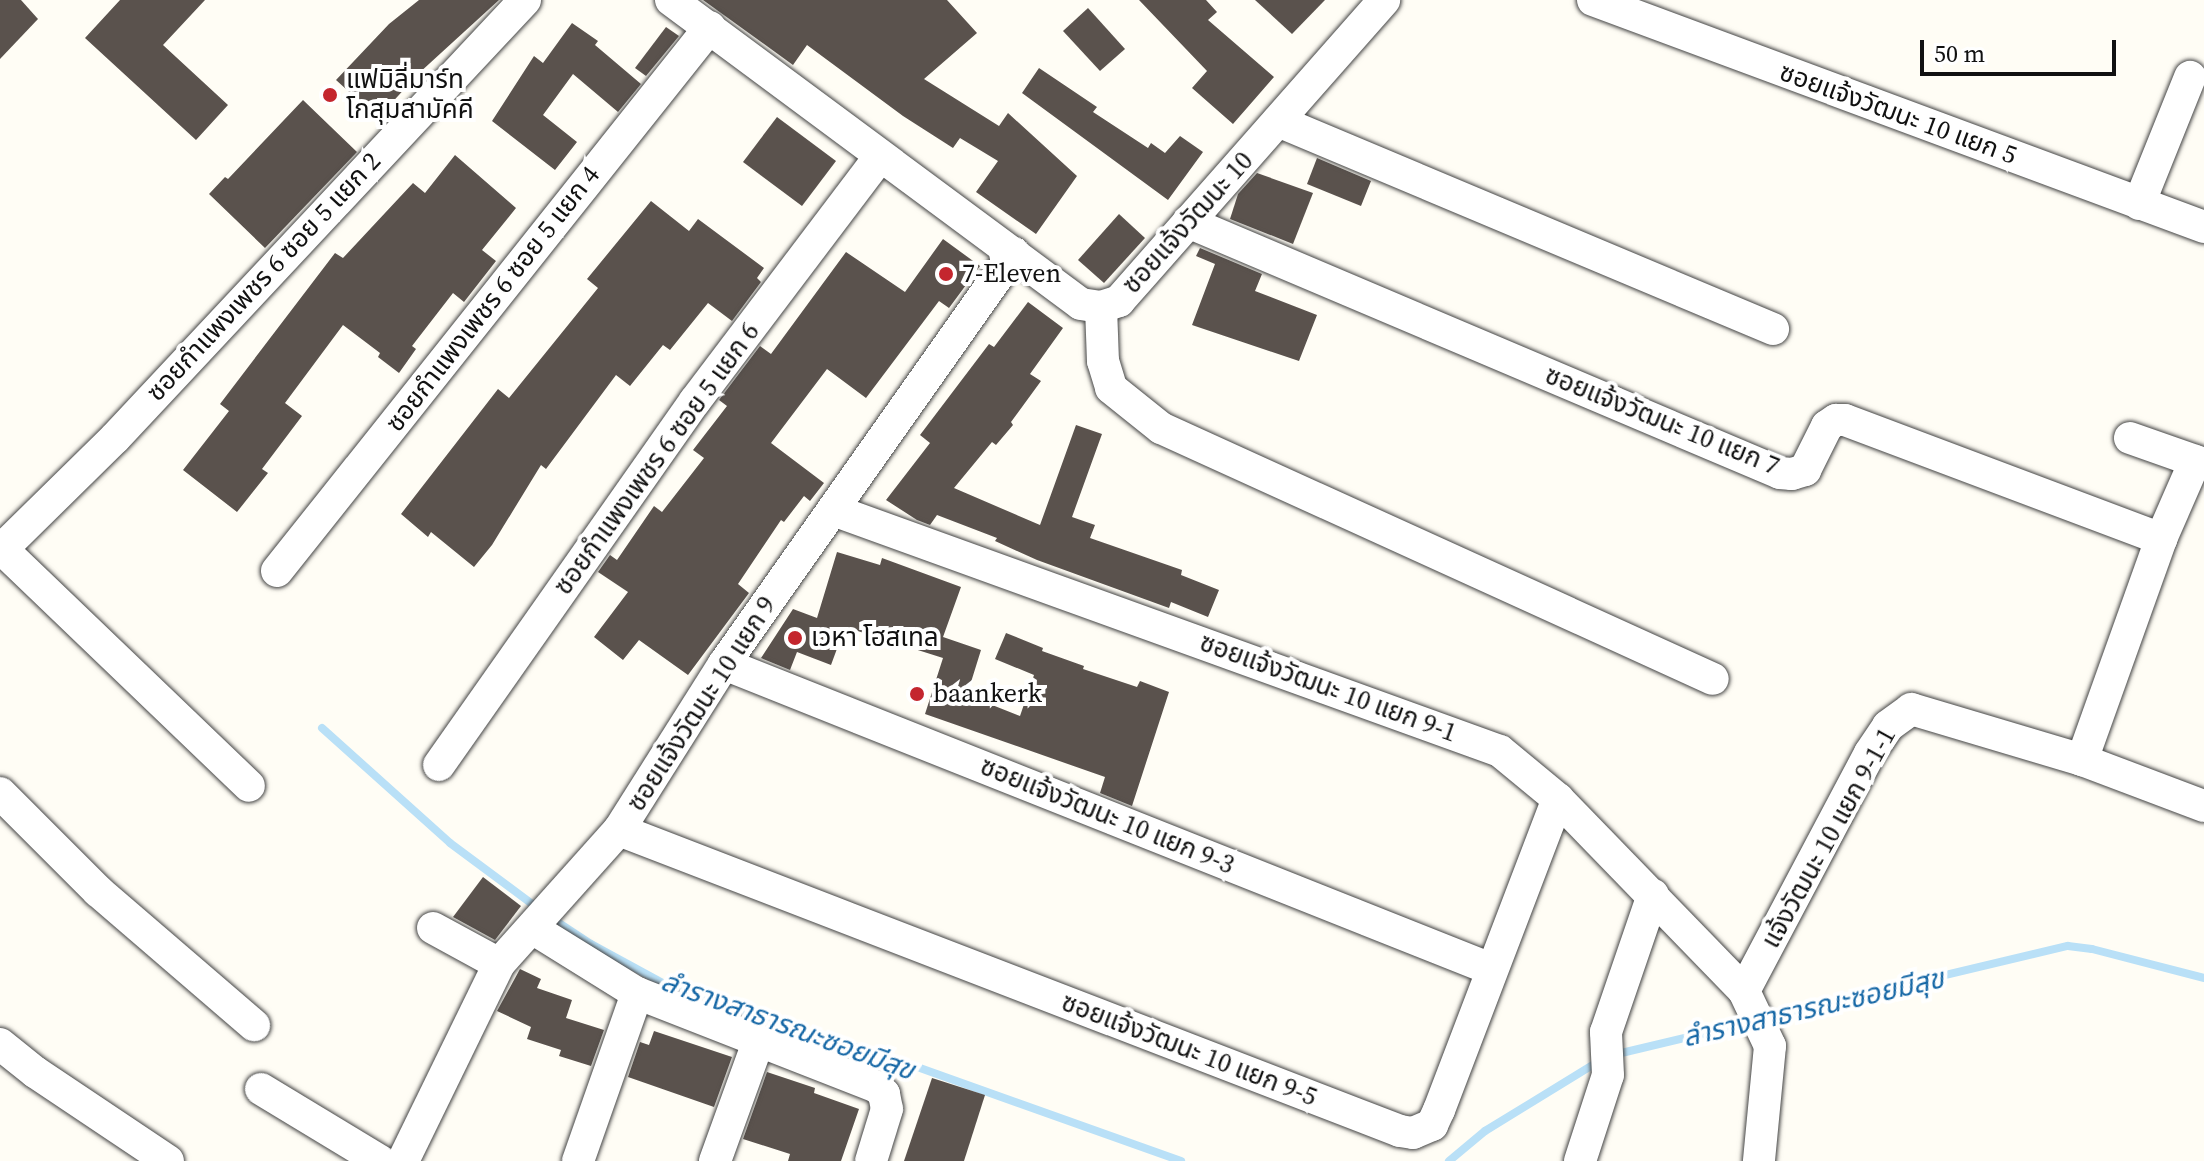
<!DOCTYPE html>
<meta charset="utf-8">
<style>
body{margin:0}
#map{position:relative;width:2204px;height:1161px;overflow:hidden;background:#fffdf5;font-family:"Source Serif 4","Noto Sans Thai",serif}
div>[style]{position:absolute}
.stream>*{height:8px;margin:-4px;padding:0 4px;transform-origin:4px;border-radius:4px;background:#b9e0f7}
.building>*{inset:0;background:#5a524d}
.roads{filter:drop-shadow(0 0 2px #444) drop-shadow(0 0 2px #444)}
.minor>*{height:32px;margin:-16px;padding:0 16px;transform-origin:16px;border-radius:16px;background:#fff}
.dots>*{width:22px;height:22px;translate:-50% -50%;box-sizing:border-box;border:4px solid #fff;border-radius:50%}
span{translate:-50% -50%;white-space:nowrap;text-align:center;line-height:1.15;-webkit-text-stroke:8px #fff;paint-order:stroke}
.poi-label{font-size:26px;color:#111}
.left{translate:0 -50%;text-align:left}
.street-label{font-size:26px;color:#111}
.water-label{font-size:28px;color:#1768a6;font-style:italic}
.scale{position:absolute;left:1920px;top:40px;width:196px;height:36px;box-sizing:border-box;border:4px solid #111;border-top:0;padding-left:10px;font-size:24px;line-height:28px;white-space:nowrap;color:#111;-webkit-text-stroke:6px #fff;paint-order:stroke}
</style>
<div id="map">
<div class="stream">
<i style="left:322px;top:728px;width:172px;rotate:41.9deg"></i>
<i style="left:450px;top:843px;width:111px;rotate:36.6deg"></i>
<i style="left:550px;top:917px;width:49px;rotate:33.4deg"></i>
<i style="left:591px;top:944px;width:92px;rotate:28.5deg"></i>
<i style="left:672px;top:988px;width:246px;rotate:17.8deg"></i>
<i style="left:906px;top:1063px;width:292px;rotate:19.6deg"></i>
<i style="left:1765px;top:1018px;width:311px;rotate:-13.4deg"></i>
<i style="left:2068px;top:946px;width:24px;rotate:7deg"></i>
<i style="left:2092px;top:949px;width:116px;rotate:14.5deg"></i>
<i style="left:1613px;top:1055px;width:143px;rotate:-13.4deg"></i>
<i style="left:1449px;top:1161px;width:47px;rotate:-39.8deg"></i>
<i style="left:1485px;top:1131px;width:136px;rotate:-31.5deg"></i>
</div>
<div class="building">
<i style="clip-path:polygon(0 0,21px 0,38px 19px,0 59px)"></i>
<i style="clip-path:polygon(120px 0,205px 0,163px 45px,228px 105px,196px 140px,85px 38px)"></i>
<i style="clip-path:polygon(419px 0,499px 0,418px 74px,378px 118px,336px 80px,389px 24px)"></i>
<i style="clip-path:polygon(703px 0,947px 0,977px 33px,924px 79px,999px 126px,1008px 113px,1077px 176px,1036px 234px,976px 192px,998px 161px,960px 138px,953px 148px,903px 116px,807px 45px,793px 65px)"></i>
<i style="clip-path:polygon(1139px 0,1206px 0,1217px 12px,1208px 20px,1274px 77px,1233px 124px,1192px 88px,1207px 71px)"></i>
<i style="clip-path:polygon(1255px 0,1325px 0,1292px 34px)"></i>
<i style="clip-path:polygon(1088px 8px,1125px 49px,1100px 71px,1063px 31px)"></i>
<i style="clip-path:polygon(572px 23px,598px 41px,595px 45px,641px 84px,618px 112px,573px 74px,543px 115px,577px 142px,555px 170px,492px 121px,534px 56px,543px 63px)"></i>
<i style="clip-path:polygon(666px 27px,679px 36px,646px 76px,635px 68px)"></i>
<i style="clip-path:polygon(1039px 68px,1097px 107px,1093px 112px,1148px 148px,1151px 143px,1165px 153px,1180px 136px,1203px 152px,1168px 200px,1022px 93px)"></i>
<i style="clip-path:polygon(303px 100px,357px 152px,265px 248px,209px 194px,225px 177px,228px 179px)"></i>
<i style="clip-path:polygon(777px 117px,836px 161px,802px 206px,743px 162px)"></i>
<i style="clip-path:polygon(455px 155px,516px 208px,482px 250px,496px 261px,464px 302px,453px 293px,412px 346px,416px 349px,399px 373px,378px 357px,380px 353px,343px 325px,285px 403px,302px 416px,262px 469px,268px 473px,237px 512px,183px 470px,229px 411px,220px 404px,335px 253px,343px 258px,413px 183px,425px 193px)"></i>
<i style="clip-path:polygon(1317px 158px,1371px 181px,1361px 206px,1307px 184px)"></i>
<i style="clip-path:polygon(1257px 173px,1313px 193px,1293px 244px,1230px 219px,1238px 194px)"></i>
<i style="clip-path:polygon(651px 201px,689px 231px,698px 219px,764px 268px,757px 278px,761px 282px,732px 321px,708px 303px,670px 350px,663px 345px,630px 386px,616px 375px,546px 469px,541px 465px,492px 545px,474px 567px,431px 532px,428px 537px,401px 514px,498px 389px,509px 398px,598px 288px,587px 279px)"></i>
<i style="clip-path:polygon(1119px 214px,1145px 238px,1104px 283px,1078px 260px)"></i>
<i style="clip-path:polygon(943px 239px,980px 266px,949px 308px,939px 301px,866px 398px,827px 369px,771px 443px,824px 483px,810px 501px,804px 496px,784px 522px,781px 520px,738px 584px,749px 593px,688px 675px,639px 640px,623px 660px,594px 637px,628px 592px,598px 572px,610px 555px,617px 560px,654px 506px,662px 512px,704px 458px,693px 450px,727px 406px,719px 400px,760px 346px,771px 354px,846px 252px,905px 292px)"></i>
<i style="clip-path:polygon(1200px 248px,1262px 274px,1255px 291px,1317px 315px,1299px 361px,1192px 325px,1215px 264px,1196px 256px)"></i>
<i style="clip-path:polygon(1028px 302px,1063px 328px,1030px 374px,1041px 381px,1011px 422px,1013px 425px,996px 445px,992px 442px,954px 488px,1040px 525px,1076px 425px,1102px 434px,1072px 517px,1095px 525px,1090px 538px,1182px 570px,1181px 575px,1219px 590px,1208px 617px,1171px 602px,1169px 608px,1037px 560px,995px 541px,997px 538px,937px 515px,930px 525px,917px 520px,886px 500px,930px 443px,920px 435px,989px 344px,994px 347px)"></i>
<i style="clip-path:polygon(837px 552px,880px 565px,882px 558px,961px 587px,943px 637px,981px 650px,967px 695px,1020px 716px,1034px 675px,995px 659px,1006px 633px,1043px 648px,1042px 651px,1084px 666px,1083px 669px,1137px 687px,1140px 681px,1169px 692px,1132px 806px,1100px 793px,1105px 777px,925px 714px,943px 658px,845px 627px,831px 665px,797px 652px,790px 670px,761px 658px,793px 609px,817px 618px)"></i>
<i style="clip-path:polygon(483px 877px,521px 906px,495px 940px,453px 917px)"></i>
<i style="clip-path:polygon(520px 969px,541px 979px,537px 988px,572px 1000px,566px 1018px,604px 1030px,591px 1066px,559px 1056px,561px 1050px,527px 1039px,531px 1027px,497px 1011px)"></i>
<i style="clip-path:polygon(654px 1031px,732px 1057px,714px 1107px,628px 1077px,640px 1042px,649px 1045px)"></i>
<i style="clip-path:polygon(767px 1072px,815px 1088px,814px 1093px,859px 1109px,841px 1161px,788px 1161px,790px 1154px,743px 1139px)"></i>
<i style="clip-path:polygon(932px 1078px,985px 1095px,964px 1161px,904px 1161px)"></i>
</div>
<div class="roads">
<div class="minor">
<i style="left:671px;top:0;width:510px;rotate:36.56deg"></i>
<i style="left:1081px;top:304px;width:20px;rotate:9deg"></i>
<i style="left:1101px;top:307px;width:19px;rotate:-18deg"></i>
<i style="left:1119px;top:301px;width:401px;rotate:-48.6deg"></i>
<i style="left:1593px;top:0;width:652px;rotate:20.38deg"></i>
<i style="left:1278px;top:121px;width:537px;rotate:22.79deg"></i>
<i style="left:2139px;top:204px;width:137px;rotate:-68.1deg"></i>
<i style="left:1188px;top:222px;width:643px;rotate:22.98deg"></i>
<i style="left:1780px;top:473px;width:12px;rotate:5deg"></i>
<i style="left:1792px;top:474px;width:14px;rotate:-17deg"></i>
<i style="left:1805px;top:470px;width:49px;rotate:-63.4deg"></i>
<i style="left:1827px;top:426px;width:11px;rotate:-34deg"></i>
<i style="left:1836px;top:420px;width:9px"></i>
<i style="left:1845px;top:420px;width:338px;rotate:20.6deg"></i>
<i style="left:1101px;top:307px;width:54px;rotate:87.9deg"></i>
<i style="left:1103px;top:361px;width:28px;rotate:73deg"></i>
<i style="left:1111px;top:388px;width:64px;rotate:38.7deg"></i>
<i style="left:1161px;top:428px;width:606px;rotate:24.45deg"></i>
<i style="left:2130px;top:438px;width:78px;rotate:19.4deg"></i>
<i style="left:833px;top:510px;width:709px;rotate:19.87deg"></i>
<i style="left:1500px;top:751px;width:75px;rotate:39.6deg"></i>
<i style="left:1558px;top:799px;width:267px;rotate:45.9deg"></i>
<i style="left:1744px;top:991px;width:61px;rotate:64.7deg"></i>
<i style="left:1770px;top:1046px;width:116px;rotate:95.5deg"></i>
<i style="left:2px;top:549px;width:342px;rotate:43.8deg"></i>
<i style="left:0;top:551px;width:161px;rotate:-44.5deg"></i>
<i style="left:115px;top:438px;width:600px;rotate:-46.89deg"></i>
<i style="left:277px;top:571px;width:695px;rotate:-51.48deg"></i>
<i style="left:724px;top:664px;width:825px;rotate:21.69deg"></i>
<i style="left:2082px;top:760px;width:235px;rotate:-70.3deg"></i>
<i style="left:2161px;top:539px;width:85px;rotate:-66.4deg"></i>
<i style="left:439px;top:765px;width:445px;rotate:-54.9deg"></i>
<i style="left:695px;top:401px;width:307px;rotate:-52.9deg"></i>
<i style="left:0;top:793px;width:139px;rotate:45deg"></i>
<i style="left:98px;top:891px;width:206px;rotate:40.7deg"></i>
<i style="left:619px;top:830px;width:837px;rotate:21.08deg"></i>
<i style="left:1400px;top:1131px;width:13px;rotate:9deg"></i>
<i style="left:1413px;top:1133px;width:21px;rotate:-23deg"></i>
<i style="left:1432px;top:1125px;width:17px;rotate:-65deg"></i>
<i style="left:1439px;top:1110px;width:333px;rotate:-69.1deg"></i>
<i style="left:433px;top:928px;width:75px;rotate:28.6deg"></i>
<i style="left:532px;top:928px;width:123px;rotate:31.8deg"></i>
<i style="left:637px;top:993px;width:258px;rotate:21.4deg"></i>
<i style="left:877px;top:1087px;width:10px;rotate:45deg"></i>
<i style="left:884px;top:1094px;width:15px;rotate:79deg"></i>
<i style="left:887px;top:1109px;width:54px;rotate:107.1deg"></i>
<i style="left:1744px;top:991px;width:269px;rotate:-62.1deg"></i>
<i style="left:1870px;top:753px;width:32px;rotate:-56deg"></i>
<i style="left:1888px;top:726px;width:29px;rotate:-36deg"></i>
<i style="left:1911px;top:709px;width:178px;rotate:16.6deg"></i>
<i style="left:2082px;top:760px;width:130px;rotate:20.7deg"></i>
<i style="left:0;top:1044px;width:45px;rotate:38.7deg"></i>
<i style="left:35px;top:1072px;width:160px;rotate:33.8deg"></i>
<i style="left:261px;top:1089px;width:139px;rotate:31.2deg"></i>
<i style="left:403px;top:1161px;width:219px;rotate:-64deg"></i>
<i style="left:499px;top:964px;width:180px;rotate:-48.2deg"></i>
<i style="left:619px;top:830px;width:196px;rotate:-57.7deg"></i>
<i style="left:724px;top:664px;width:503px;rotate:-54.79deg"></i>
<i style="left:578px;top:1161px;width:178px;rotate:-70.6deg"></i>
<i style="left:715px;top:1161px;width:127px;rotate:-70.1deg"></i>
<i style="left:1580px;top:1161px;width:90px;rotate:-72deg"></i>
<i style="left:1608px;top:1075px;width:43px;rotate:-92.7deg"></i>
<i style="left:1606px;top:1032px;width:145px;rotate:-71.1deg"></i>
</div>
</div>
<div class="dots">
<i style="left:330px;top:95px;background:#c4262e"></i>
<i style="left:946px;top:274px;background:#c4262e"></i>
<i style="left:795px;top:638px;background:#c4262e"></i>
<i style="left:917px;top:694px;background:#c4262e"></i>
</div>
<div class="poi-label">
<span class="left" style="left:346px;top:95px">แฟมิลี่มาร์ท<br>โกสุมสามัคคี</span>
<span class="left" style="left:962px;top:274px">7-Eleven</span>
<span class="left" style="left:811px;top:638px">เวหา โฮสเทล</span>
<span class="left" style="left:933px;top:694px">baankerk</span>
</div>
<div class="street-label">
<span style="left:1898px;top:114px;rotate:20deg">ซอยแจ้งวัฒนะ 10 แยก 5</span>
<span style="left:1188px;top:223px;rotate:-48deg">ซอยแจ้งวัฒนะ 10</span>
<span style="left:264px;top:277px;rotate:-47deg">ซอยกำแพงเพชร 6 ซอย 5 แยก 2</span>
<span style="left:493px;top:299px;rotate:-52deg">ซอยกำแพงเพชร 6 ซอย 5 แยก 4</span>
<span style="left:1662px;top:421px;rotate:22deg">ซอยแจ้งวัฒนะ 10 แยก 7</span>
<span style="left:657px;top:459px;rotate:-54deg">ซอยกำแพงเพชร 6 ซอย 5 แยก 6</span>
<span style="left:1328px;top:688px;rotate:20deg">ซอยแจ้งวัฒนะ 10 แยก 9-1</span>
<span style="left:702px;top:704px;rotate:-57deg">ซอยแจ้งวัฒนะ 10 แยก 9</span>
<span style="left:1107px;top:816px;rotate:22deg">ซอยแจ้งวัฒนะ 10 แยก 9-3</span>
<span style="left:1829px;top:838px;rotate:-61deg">แจ้งวัฒนะ 10 แยก 9-1-1</span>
<span style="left:1189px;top:1050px;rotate:21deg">ซอยแจ้งวัฒนะ 10 แยก 9-5</span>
</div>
<div class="water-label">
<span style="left:1813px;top:1007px;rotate:-13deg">ลำรางสาธารณะซอยมีสุข</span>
<span style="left:788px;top:1025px;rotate:20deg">ลำรางสาธารณะซอยมีสุข</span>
</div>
<div class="scale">50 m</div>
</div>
